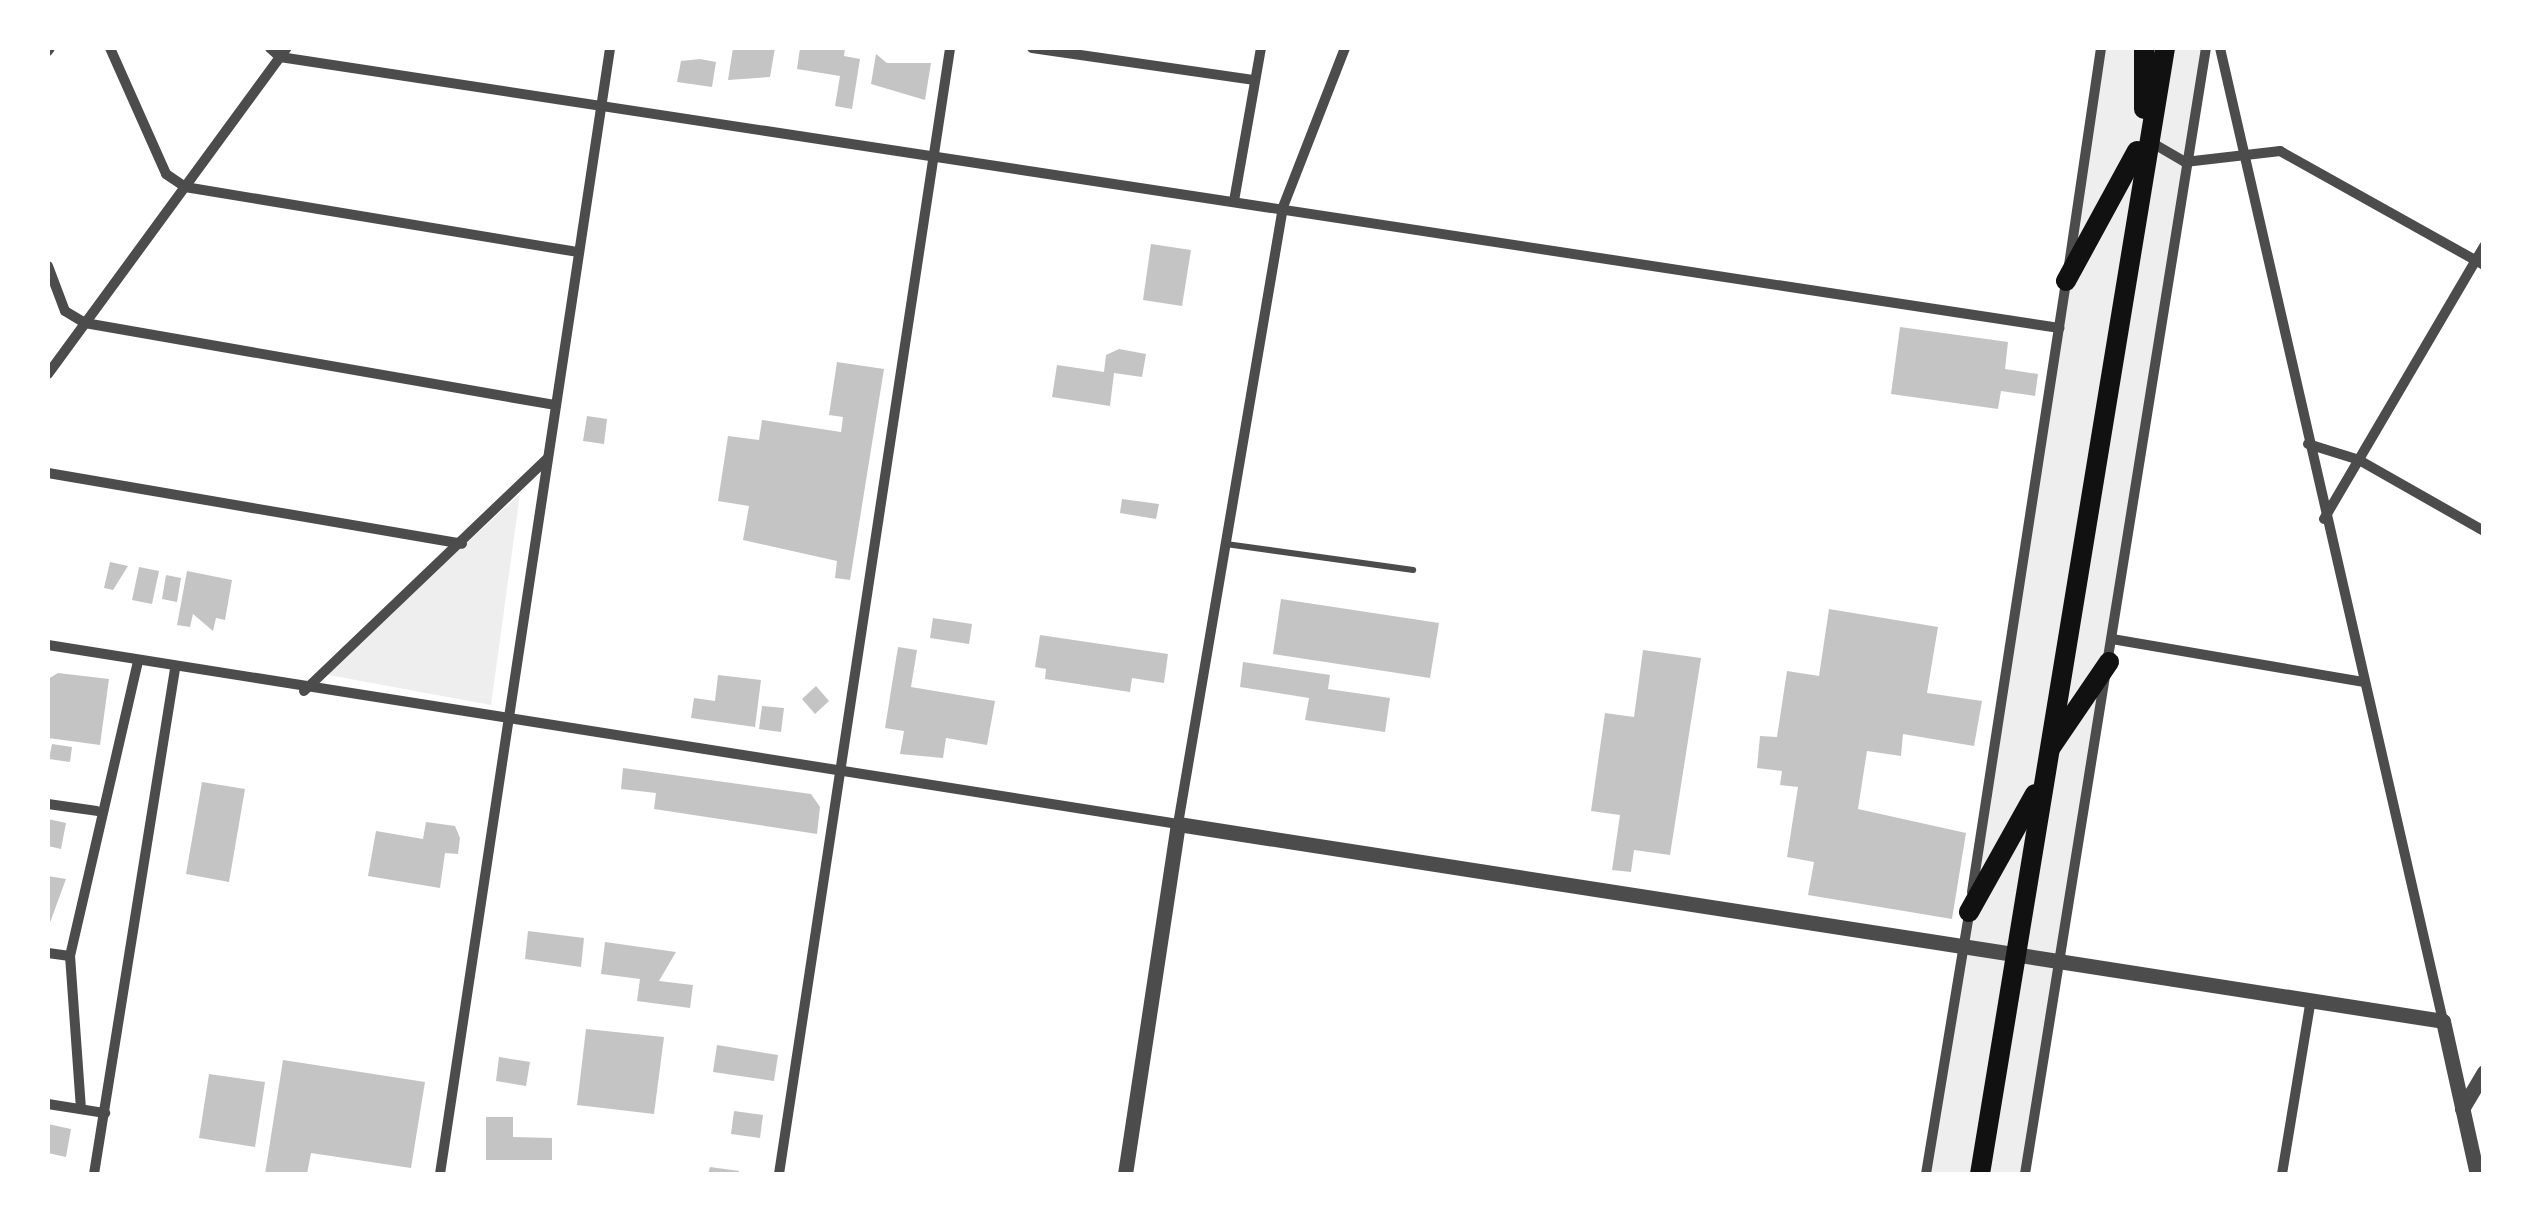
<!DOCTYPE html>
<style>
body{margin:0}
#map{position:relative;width:2531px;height:1222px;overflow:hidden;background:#fff;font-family:Quicksand,sans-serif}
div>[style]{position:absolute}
.green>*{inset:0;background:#eee}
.building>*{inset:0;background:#c4c4c4}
.service>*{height:6px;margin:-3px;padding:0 3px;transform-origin:3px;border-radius:3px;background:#4c4c4c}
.minor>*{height:10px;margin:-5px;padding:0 5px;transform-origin:5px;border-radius:5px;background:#4c4c4c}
.tertiary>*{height:15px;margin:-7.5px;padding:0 7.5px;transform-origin:7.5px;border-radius:7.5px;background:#4c4c4c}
.trunk>*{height:20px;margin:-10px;padding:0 10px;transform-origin:10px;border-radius:10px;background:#111}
span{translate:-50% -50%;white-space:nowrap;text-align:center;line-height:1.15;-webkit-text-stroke:9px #fff;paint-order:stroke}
.frame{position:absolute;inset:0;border:50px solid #fff;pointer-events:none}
</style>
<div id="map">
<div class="green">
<i style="clip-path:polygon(2101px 48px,2206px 48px,2025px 1174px,1926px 1174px)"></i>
<i style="clip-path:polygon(520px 494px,491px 705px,323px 674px)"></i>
</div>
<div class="building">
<i style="clip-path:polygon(733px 48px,775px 48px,770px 77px,728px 80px)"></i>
<i style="clip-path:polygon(800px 48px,845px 48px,844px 56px,860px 59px,852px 109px,835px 106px,840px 76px,797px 69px)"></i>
<i style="clip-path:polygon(876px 54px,887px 63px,931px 63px,925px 100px,871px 84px)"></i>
<i style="clip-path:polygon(700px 59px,716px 62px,712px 87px,677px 82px,681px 61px)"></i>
<i style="clip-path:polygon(1151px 244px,1191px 250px,1182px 306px,1143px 300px)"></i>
<i style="clip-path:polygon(1900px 327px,2008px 342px,2005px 369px,2038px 374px,2035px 396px,2001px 391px,1998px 409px,1891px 394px)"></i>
<i style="clip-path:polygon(1119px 349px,1146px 354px,1142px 377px,1114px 373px,1110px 406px,1052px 397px,1057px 365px,1104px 372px,1106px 355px)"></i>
<i style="clip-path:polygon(837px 362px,884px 369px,850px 580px,835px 578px,837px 561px,743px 540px,749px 506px,718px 501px,728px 436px,759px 440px,762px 420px,841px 432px,843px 417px,829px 415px)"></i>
<i style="clip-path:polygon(587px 416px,607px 419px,604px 444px,583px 441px)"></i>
<i style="clip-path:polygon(1122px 499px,1159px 504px,1156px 519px,1120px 513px)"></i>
<i style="clip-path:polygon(110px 562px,128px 566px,113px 590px,104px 588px)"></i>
<i style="clip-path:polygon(139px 567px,159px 571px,152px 604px,132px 600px)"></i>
<i style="clip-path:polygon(187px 571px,232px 580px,225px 620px,216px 618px,213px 631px,193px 614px,190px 627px,177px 625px)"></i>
<i style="clip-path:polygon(166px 575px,181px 578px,177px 602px,162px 599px)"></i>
<i style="clip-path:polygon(1281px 599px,1439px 623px,1430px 678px,1273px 654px)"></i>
<i style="clip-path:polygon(1829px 609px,1938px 627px,1927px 693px,1982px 701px,1974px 746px,1903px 734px,1901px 756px,1867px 751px,1858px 809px,1966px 833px,1952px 919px,1808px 895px,1814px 862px,1787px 857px,1798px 787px,1780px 785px,1782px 771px,1757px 768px,1760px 736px,1777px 737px,1787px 671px,1819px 676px)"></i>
<i style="clip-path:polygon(933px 618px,972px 624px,969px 644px,930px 638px)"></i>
<i style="clip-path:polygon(1040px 635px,1168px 654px,1164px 683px,1132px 678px,1130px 692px,1045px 679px,1046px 669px,1035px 667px)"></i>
<i style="clip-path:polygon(898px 647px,917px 650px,911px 687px,995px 701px,987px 745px,946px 738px,943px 758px,900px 754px,904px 731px,885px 728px)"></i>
<i style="clip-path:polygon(1643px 650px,1701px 658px,1670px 855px,1634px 850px,1631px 872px,1612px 870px,1620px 815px,1591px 811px,1605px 713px,1634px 717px)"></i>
<i style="clip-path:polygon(1243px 662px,1330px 675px,1328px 689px,1390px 698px,1385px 732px,1305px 720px,1309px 698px,1240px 687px)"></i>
<i style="clip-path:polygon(58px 673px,109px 679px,100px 745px,48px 738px,48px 679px)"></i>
<i style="clip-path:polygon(718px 675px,761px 680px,755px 727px,691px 718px,694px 698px,715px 701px)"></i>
<i style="clip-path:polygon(816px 686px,829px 701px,815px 714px,802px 699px)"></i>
<i style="clip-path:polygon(762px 706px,784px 708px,781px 732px,759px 729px)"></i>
<i style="clip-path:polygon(52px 744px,72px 747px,70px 762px,49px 759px)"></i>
<i style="clip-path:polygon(623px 768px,811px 794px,820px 807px,817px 834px,654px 809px,656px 793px,621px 789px)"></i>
<i style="clip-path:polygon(202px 782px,245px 789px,229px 882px,186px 874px)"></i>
<i style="clip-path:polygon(48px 819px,66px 823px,61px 849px,48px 846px)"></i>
<i style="clip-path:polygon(426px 822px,455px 826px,460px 838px,458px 854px,445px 853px,440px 888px,368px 876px,376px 831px,423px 839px)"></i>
<i style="clip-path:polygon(48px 876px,66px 879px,48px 928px)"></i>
<i style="clip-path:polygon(528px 931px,584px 938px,581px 967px,525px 959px)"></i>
<i style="clip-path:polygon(605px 942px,676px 952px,659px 981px,693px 985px,690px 1008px,637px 1001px,640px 979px,601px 974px)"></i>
<i style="clip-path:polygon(586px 1029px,664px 1037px,654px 1114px,577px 1105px)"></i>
<i style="clip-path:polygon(717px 1045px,778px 1055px,774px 1081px,713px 1072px)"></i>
<i style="clip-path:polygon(499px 1057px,530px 1062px,526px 1086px,496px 1081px)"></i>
<i style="clip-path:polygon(283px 1060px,425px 1082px,411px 1168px,311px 1153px,307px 1174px,265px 1174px)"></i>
<i style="clip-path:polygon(209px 1074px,265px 1082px,255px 1147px,199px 1138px)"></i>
<i style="clip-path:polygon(734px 1111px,763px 1115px,760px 1138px,731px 1134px)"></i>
<i style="clip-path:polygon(486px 1117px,513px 1117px,513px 1137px,552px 1138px,552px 1160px,486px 1160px)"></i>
<i style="clip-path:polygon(48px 1124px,71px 1129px,66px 1157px,48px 1153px)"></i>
<i style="clip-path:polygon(710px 1167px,739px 1171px,739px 1174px,708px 1174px)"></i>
</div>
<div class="service">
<i style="left:1226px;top:544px;width:189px;rotate:7.9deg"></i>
</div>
<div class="minor">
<i style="left:110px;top:48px;width:138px;rotate:66deg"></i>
<i style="left:166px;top:174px;width:23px;rotate:34deg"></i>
<i style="left:185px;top:187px;width:399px;rotate:9.4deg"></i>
<i style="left:270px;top:48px;width:13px;rotate:42deg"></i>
<i style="left:280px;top:57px;width:1800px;rotate:8.66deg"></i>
<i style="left:1032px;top:48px;width:225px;rotate:8.2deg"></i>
<i style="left:2220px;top:48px;width:998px;rotate:77.09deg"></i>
<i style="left:48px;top:51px;width:4px;rotate:-56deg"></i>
<i style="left:2149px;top:141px;width:42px;rotate:30.3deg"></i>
<i style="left:2185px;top:162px;width:96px;rotate:-6.6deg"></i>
<i style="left:2280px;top:151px;width:234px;rotate:29.2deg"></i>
<i style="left:1234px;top:201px;width:155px;rotate:-80deg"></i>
<i style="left:2069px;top:265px;width:219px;rotate:-81.6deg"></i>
<i style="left:48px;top:266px;width:48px;rotate:69.3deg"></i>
<i style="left:65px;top:311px;width:23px;rotate:31deg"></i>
<i style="left:85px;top:323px;width:478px;rotate:9.9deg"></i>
<i style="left:48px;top:374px;width:404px;rotate:-53.8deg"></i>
<i style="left:2308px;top:444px;width:53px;rotate:17.4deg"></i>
<i style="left:2359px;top:460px;width:144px;rotate:29.6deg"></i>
<i style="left:48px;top:473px;width:420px;rotate:9.7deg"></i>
<i style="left:2324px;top:519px;width:316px;rotate:-59.6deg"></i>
<i style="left:2112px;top:639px;width:256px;rotate:9.7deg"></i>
<i style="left:48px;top:645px;width:1144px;rotate:9deg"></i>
<i style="left:1178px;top:824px;width:626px;rotate:-80.34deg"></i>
<i style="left:1283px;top:207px;width:171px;rotate:-68.7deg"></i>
<i style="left:304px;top:691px;width:336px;rotate:-43.7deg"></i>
<i style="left:48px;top:804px;width:49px;rotate:8.1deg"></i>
<i style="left:1972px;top:892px;width:617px;rotate:-81.24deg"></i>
<i style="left:48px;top:953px;width:22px;rotate:8deg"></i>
<i style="left:48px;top:1104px;width:58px;rotate:9deg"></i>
<i style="left:81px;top:1109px;width:153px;rotate:-94.1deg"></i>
<i style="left:70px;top:956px;width:302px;rotate:-77deg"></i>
<i style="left:94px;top:1174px;width:511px;rotate:-80.89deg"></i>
<i style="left:440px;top:1174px;width:1139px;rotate:-81.41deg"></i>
<i style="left:779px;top:1174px;width:1139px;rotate:-81.36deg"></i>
<i style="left:1926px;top:1174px;width:269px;rotate:-80.6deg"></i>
<i style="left:2025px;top:1174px;width:1140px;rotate:-80.87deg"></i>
<i style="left:2282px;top:1174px;width:177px;rotate:-80.6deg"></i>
</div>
<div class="tertiary">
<i style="left:2462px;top:1109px;width:43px;rotate:-59.3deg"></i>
<i style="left:1125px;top:1174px;width:354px;rotate:-81.4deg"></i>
<i style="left:1178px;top:824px;width:1280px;rotate:8.85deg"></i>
<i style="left:2443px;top:1021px;width:157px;rotate:77.5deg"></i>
</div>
<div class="trunk">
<i style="left:2144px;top:109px;width:61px;rotate:-90deg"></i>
<i style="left:2066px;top:281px;width:148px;rotate:-61.4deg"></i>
<i style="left:2051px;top:747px;width:103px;rotate:-55.7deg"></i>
<i style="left:1969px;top:912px;width:135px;rotate:-60.8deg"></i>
<i style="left:1980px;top:1174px;width:1141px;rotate:-80.67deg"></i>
</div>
<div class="frame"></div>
</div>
